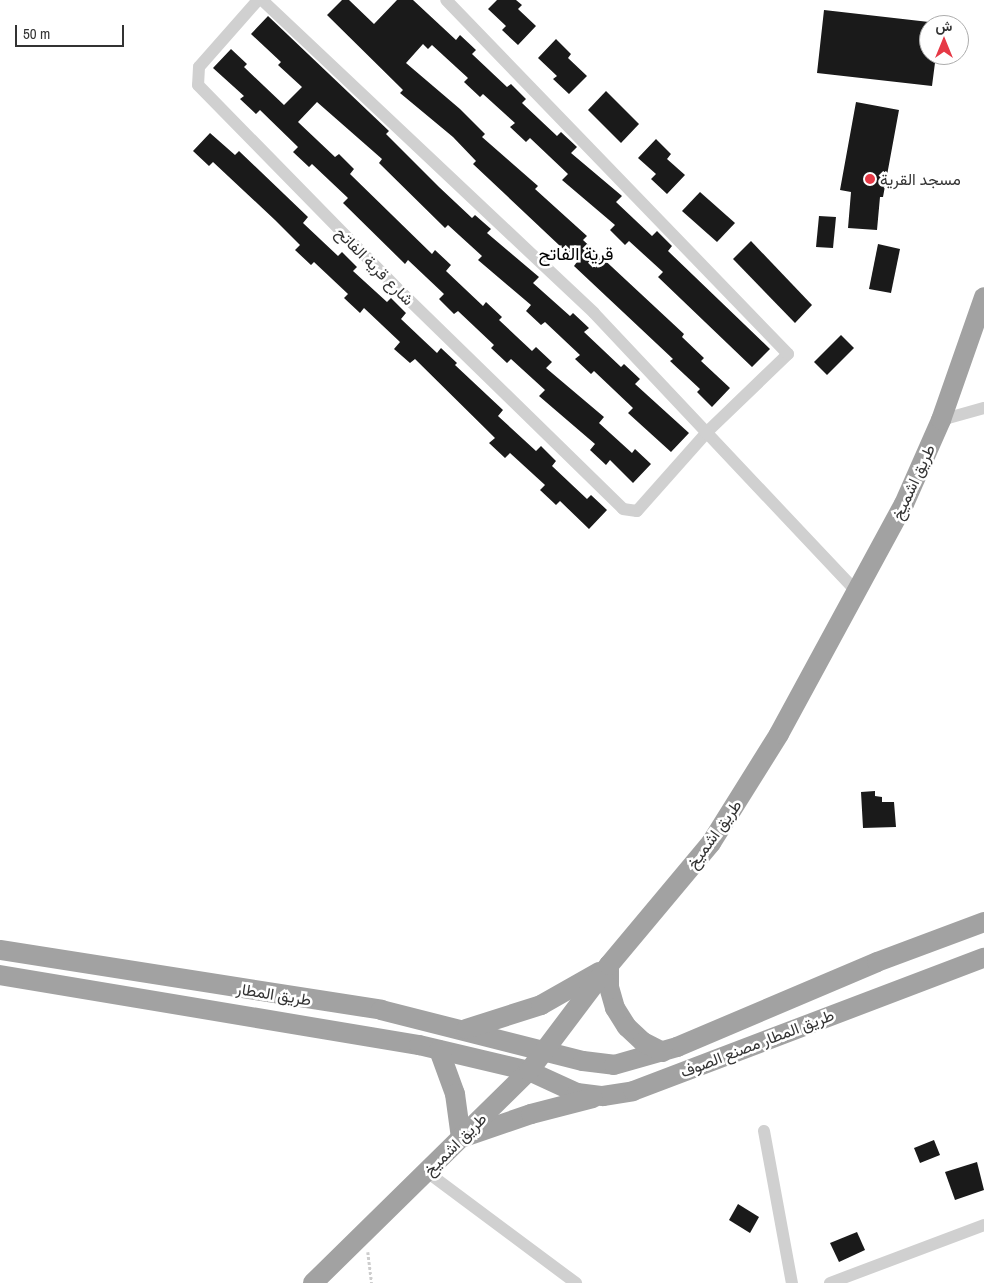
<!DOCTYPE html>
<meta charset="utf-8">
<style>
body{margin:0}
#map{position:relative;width:984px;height:1283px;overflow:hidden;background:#fff;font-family:"Archivo Narrow",Vazirmatn,sans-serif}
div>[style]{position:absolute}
.building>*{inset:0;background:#1a1a1a}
.path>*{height:2.5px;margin-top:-1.25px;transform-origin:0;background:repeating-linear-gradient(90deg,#cdcdcd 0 2.5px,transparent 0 5px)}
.minor>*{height:12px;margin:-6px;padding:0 6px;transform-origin:6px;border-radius:6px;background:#d0d0d0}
.trunk>*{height:20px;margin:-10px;padding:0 10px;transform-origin:10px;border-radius:10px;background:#a2a2a2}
.dots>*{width:14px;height:14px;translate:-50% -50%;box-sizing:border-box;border:2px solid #fff;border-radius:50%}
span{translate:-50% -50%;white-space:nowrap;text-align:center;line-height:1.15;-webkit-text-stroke:5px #fff;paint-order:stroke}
.poi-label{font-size:16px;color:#333}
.left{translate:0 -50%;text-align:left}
.street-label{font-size:16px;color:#333}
.neighbourhood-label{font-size:18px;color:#000}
.north{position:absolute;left:919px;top:15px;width:50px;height:50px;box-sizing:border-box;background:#fff;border:1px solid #adadad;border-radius:50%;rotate:0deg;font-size:14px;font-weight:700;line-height:20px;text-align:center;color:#333}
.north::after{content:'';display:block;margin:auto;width:18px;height:22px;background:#e63946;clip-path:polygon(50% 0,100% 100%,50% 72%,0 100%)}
.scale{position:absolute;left:15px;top:25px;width:109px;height:22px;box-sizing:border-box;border:2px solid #333;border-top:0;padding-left:6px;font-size:15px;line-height:18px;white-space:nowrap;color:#333;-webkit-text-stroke:4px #fff;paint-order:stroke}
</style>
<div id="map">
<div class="building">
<i style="clip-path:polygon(342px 0,349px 0,374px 24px,397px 0,413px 0,456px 40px,460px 35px,476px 50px,472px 54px,507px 87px,511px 84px,526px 99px,522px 103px,557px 136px,561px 132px,577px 147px,571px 153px,622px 196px,616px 202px,652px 236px,657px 231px,672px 246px,668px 251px,770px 349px,752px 367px,658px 277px,663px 272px,629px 241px,625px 245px,610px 230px,615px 225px,562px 180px,568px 174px,530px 138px,526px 142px,510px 127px,515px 123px,483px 94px,480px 97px,464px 82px,468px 78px,432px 45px,428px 49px,423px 44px,406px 63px,460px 109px,485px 134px,482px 137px,538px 186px,535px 189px,587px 236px,583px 240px,684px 334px,682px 337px,704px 358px,701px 361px,730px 388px,712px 407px,697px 392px,700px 389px,670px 361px,673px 359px,574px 266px,577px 262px,473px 164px,476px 161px,453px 137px,400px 93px,403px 90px,327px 15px)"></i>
<i style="clip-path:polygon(497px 0,516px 0,522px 5px,518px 9px,536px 26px,518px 45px,502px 30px,506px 26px,488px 9px)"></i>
<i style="clip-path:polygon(824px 10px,929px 22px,929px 55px,936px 55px,932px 86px,817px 73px)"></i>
<i style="clip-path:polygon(268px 16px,389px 131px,386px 134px,439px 187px,472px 218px,475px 215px,491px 229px,487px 233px,539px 277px,533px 283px,570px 316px,573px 313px,589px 328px,584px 332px,621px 367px,624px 364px,640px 379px,635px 384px,689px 433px,671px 452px,628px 413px,633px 408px,594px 371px,591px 374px,575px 359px,580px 355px,545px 322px,541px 325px,526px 311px,531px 305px,478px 260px,482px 256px,448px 225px,445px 228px,379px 163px,382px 159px,317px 102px,298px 122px,335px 157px,339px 154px,354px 169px,350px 174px,432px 254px,435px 250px,451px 265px,446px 271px,483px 306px,486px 302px,502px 317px,499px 320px,532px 351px,536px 347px,552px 362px,546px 368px,604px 417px,599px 423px,632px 453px,635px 449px,651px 464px,633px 483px,610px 460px,606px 465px,590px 450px,595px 444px,539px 396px,545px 390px,511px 359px,507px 363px,491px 348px,494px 345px,458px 311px,454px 314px,439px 299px,444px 294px,408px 260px,405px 264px,343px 203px,348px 198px,312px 164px,309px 167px,293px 152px,298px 147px,260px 110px,256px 114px,240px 99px,244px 96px,213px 68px,231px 49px,247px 64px,244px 67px,284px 105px,302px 87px,278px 65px,281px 62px,251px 34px)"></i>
<i style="clip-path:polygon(556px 39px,571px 54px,568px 58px,587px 76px,569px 94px,553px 79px,557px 76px,538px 58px)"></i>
<i style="clip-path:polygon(606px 91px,639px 124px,621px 143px,588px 110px)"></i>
<i style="clip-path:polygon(856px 102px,899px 110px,883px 197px,880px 197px,877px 230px,848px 228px,851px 192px,840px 190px)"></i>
<i style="clip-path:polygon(210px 133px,235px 155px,239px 151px,308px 217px,303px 223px,338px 256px,342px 252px,357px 267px,353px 271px,387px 302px,391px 298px,406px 313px,401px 319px,420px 337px,437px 353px,441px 348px,457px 363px,455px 365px,503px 410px,498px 416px,536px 451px,541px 446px,556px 461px,552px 466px,587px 499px,591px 495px,607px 510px,589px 529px,560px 501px,556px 505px,540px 490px,545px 485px,510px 453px,505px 458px,489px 443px,495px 438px,415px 359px,410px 363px,394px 349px,400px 342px,364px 308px,360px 313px,344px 298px,348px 294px,314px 262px,311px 265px,295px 250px,300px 245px,275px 220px,213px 162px,209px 166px,193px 151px)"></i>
<i style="clip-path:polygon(656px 139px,671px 154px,667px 159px,685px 175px,667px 194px,651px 179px,656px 174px,638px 158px)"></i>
<i style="clip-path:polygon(700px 192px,735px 223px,717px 242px,682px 211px)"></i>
<i style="clip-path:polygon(819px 216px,836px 217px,833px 248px,816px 247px)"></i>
<i style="clip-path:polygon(751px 241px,812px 305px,795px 323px,733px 259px)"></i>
<i style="clip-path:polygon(878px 244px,900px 249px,891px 293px,869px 289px)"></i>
<i style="clip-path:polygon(841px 335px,854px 348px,827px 375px,814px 362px)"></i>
<i style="clip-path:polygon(875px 791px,875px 796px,882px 797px,882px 802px,894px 802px,896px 827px,863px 828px,861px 792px)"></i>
<i style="clip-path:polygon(934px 1140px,940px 1155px,920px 1163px,914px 1148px)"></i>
<i style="clip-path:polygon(977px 1162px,984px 1190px,955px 1200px,945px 1172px)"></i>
<i style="clip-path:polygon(738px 1204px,759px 1217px,750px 1233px,729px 1220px)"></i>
<i style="clip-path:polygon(857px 1232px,865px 1250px,839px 1262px,830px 1243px)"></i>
</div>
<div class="path">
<i style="left:368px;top:1252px;width:31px;rotate:83deg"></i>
</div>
<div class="minor">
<i style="left:258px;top:0;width:89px;rotate:131.4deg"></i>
<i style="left:199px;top:67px;width:18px;rotate:93deg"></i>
<i style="left:198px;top:85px;width:294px;rotate:45.6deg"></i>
<i style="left:404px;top:295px;width:306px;rotate:44.3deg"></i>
<i style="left:623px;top:509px;width:14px;rotate:8deg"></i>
<i style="left:637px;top:511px;width:107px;rotate:-48.4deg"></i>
<i style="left:708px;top:431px;width:111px;rotate:-43.9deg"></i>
<i style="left:788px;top:354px;width:492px;rotate:-134deg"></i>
<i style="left:262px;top:0;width:456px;rotate:43.3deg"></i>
<i style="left:594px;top:313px;width:383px;rotate:46.7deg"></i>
<i style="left:941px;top:420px;width:45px;rotate:-15.6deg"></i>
<i style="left:764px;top:1131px;width:155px;rotate:79.6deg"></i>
<i style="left:427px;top:1172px;width:186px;rotate:36.7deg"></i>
<i style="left:830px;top:1283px;width:165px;rotate:-20.6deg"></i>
</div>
<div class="trunk">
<i style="left:0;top:950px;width:386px;rotate:8.9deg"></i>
<i style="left:381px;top:1010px;width:208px;rotate:14.2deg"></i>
<i style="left:583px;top:1061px;width:31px;rotate:7deg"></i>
<i style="left:614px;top:1065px;width:66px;rotate:-15.9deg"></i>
<i style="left:677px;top:1047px;width:217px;rotate:-23deg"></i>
<i style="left:877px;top:962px;width:114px;rotate:-20.5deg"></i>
<i style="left:609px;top:965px;width:22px;rotate:90deg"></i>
<i style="left:609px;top:987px;width:22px;rotate:74deg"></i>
<i style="left:615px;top:1008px;width:22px;rotate:58deg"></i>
<i style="left:627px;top:1027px;width:22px;rotate:43deg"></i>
<i style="left:643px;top:1042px;width:22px;rotate:27deg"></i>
<i style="left:0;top:975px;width:425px;rotate:9.5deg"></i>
<i style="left:419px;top:1045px;width:113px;rotate:13.3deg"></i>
<i style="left:529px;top:1071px;width:53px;rotate:24.6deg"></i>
<i style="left:577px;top:1093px;width:26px;rotate:7deg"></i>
<i style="left:603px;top:1096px;width:30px;rotate:-9deg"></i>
<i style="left:633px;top:1091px;width:375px;rotate:-20.8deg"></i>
<i style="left:466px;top:1029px;width:79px;rotate:-17.7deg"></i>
<i style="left:541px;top:1005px;width:67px;rotate:-29.6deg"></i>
<i style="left:439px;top:1050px;width:47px;rotate:70deg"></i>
<i style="left:455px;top:1094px;width:44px;rotate:82.2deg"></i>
<i style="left:461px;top:1138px;width:74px;rotate:-18.9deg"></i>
<i style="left:531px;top:1114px;width:64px;rotate:-14.5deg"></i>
<i style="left:313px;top:1283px;width:303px;rotate:-44.5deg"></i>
<i style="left:529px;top:1071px;width:133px;rotate:-53deg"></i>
<i style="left:609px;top:965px;width:159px;rotate:-50.1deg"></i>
<i style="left:711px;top:843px;width:128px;rotate:-58deg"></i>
<i style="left:779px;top:734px;width:262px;rotate:-61.5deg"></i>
<i style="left:904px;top:504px;width:92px;rotate:-66.2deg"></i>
<i style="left:941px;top:420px;width:130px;rotate:-70.7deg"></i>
</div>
<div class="dots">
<i style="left:870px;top:179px;background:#e63946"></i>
</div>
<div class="poi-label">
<span class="left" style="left:880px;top:179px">مسجد القرية</span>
</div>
<div class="street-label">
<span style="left:375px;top:266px;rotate:45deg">شارع قرية الفاتح</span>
<span style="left:913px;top:482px;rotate:-65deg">طريق اشميخ</span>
<span style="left:714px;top:834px;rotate:-54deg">طريق اشميخ</span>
<span style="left:274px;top:994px;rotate:9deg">طريق المطار</span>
<span style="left:757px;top:1043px;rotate:-21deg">طريق المطار مصنع الصوف</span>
<span style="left:455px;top:1144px;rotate:-45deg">طريق اشميخ</span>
</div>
<div class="neighbourhood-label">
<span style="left:576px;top:254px">قرية الفاتح</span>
</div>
<div class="north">ش</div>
<div class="scale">50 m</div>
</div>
